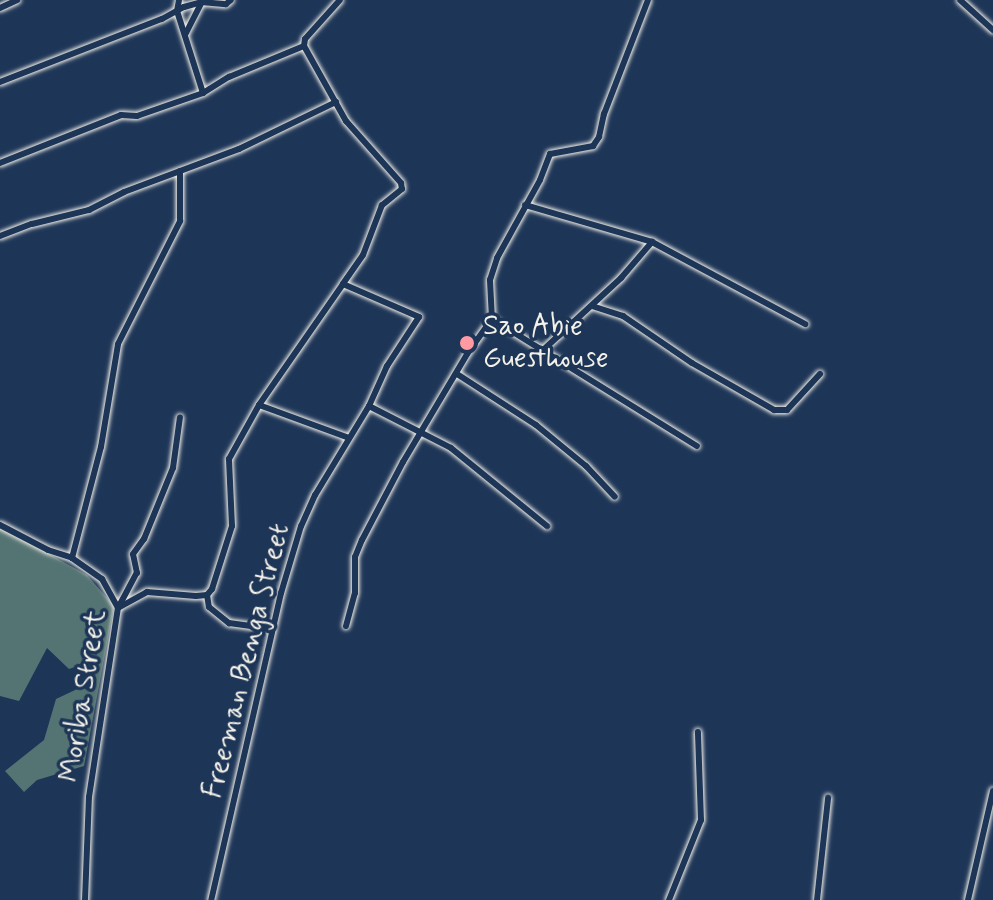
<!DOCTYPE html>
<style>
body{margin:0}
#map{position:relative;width:993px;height:900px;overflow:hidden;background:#1d3557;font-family:Mynerve,sans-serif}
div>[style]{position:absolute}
.green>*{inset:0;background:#547473}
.roads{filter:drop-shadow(0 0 2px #f4f1e8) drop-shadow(0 0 2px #f4f1e8)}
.minor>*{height:6px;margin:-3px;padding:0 3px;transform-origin:3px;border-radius:3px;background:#1d3557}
.dots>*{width:22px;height:22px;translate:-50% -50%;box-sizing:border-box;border:4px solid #1d3557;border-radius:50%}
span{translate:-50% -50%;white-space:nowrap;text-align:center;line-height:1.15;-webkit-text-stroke:7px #1d3557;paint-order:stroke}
.poi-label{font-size:28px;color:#f4f1e8}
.left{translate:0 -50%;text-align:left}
.street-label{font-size:28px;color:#f4f1e8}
</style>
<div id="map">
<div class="green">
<i style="clip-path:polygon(0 527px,87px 575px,114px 606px,84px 766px,37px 780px,24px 792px,5px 771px,44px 740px,56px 699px,92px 682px,84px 664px,69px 669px,47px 648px,19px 701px,0 696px)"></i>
</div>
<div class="roads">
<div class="minor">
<i style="left:179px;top:0;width:11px;rotate:100deg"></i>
<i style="left:177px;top:11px;width:86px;rotate:72.4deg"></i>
<i style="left:960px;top:0;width:45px;rotate:42.3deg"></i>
<i style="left:0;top:8px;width:19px;rotate:-25deg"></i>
<i style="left:185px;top:35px;width:36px;rotate:-63deg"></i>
<i style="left:304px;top:46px;width:86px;rotate:60.8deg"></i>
<i style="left:346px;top:121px;width:83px;rotate:48.4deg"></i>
<i style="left:401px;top:183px;width:6px;rotate:81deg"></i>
<i style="left:402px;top:189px;width:26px;rotate:141deg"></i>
<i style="left:382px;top:205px;width:53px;rotate:110.8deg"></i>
<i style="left:363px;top:255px;width:35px;rotate:125deg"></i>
<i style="left:0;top:82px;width:174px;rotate:-21.3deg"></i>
<i style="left:162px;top:19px;width:25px;rotate:-29deg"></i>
<i style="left:184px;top:7px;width:18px;rotate:-16deg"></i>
<i style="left:201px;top:2px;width:25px;rotate:5deg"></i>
<i style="left:226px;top:4px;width:6px;rotate:-39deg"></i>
<i style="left:0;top:163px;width:130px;rotate:-21.6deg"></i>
<i style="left:121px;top:115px;width:16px;rotate:4deg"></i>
<i style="left:137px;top:116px;width:70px;rotate:-19.2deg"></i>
<i style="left:203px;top:93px;width:31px;rotate:-32deg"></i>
<i style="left:229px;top:77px;width:81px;rotate:-22.5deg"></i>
<i style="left:304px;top:46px;width:7px;rotate:-82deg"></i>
<i style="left:305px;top:39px;width:52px;rotate:-48.1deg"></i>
<i style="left:525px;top:205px;width:132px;rotate:16.2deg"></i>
<i style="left:652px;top:242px;width:174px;rotate:28.2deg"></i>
<i style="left:0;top:236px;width:34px;rotate:-21deg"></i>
<i style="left:32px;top:224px;width:59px;rotate:-13.8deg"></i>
<i style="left:89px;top:210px;width:39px;rotate:-27deg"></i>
<i style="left:124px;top:192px;width:123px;rotate:-20.5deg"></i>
<i style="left:239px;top:149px;width:108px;rotate:-25.9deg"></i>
<i style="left:592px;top:306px;width:33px;rotate:18deg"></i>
<i style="left:623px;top:316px;width:83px;rotate:34.3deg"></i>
<i style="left:692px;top:363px;width:95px;rotate:29.8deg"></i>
<i style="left:774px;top:410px;width:13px"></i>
<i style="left:787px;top:410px;width:49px;rotate:-47.5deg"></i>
<i style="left:492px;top:319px;width:241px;rotate:31.8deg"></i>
<i style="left:542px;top:351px;width:108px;rotate:-42.7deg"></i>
<i style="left:621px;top:278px;width:48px;rotate:-49.3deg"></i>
<i style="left:457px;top:374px;width:94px;rotate:32.8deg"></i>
<i style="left:536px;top:425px;width:65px;rotate:39.4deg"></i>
<i style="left:586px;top:466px;width:42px;rotate:46.9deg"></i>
<i style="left:259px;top:405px;width:96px;rotate:20.1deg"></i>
<i style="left:369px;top:406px;width:92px;rotate:27.1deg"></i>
<i style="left:451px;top:448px;width:124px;rotate:39.1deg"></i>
<i style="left:0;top:525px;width:54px;rotate:27.5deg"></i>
<i style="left:48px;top:550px;width:25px;rotate:18deg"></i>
<i style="left:72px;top:558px;width:37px;rotate:35deg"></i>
<i style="left:102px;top:579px;width:33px;rotate:61deg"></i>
<i style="left:72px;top:558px;width:115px;rotate:-75.4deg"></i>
<i style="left:101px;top:447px;width:104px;rotate:-80.6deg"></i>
<i style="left:118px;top:344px;width:138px;rotate:-63.2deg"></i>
<i style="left:180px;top:221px;width:50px;rotate:-90deg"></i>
<i style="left:207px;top:595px;width:12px;rotate:81deg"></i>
<i style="left:209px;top:607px;width:26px;rotate:39deg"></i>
<i style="left:229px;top:623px;width:44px;rotate:7.8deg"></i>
<i style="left:118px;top:608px;width:33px;rotate:-29deg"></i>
<i style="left:147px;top:592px;width:49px;rotate:4.7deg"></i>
<i style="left:196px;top:596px;width:11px;rotate:-5deg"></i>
<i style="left:207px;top:595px;width:8px;rotate:-50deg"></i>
<i style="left:212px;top:589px;width:66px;rotate:-72.4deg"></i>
<i style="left:232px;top:526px;width:67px;rotate:-92.6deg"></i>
<i style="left:229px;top:459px;width:62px;rotate:-60.9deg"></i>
<i style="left:259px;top:405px;width:147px;rotate:-55.2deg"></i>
<i style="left:343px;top:284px;width:83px;rotate:23.5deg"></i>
<i style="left:419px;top:317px;width:59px;rotate:123.1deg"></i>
<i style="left:387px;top:366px;width:44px;rotate:114.2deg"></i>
<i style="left:369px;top:406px;width:104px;rotate:121.2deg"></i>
<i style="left:315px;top:495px;width:34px;rotate:114deg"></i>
<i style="left:301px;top:526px;width:70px;rotate:106.6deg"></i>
<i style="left:281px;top:593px;width:315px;rotate:102.8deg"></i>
<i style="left:346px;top:626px;width:34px;rotate:-75deg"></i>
<i style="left:355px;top:593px;width:36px;rotate:-90deg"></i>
<i style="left:355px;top:557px;width:18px;rotate:-68deg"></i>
<i style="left:362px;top:540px;width:88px;rotate:-62.3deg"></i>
<i style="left:403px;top:462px;width:126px;rotate:-59.3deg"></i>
<i style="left:467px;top:354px;width:43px;rotate:-54.5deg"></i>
<i style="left:492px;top:319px;width:39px;rotate:-93deg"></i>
<i style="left:490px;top:280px;width:23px;rotate:-72deg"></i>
<i style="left:497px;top:258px;width:89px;rotate:-61.1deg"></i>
<i style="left:540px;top:180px;width:28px;rotate:-69deg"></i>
<i style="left:550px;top:154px;width:44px;rotate:-10.5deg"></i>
<i style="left:593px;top:146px;width:11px;rotate:-56deg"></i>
<i style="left:599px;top:137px;width:24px;rotate:-78deg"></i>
<i style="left:604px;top:114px;width:122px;rotate:-68.9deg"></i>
<i style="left:85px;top:900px;width:103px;rotate:-87.8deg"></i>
<i style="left:89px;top:797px;width:191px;rotate:-81.3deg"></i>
<i style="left:118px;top:608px;width:40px;rotate:-62deg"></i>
<i style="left:137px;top:573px;width:19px;rotate:-102deg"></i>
<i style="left:133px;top:554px;width:19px;rotate:-54deg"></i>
<i style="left:144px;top:539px;width:77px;rotate:-67.8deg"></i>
<i style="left:173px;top:468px;width:51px;rotate:-82.2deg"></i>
<i style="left:669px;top:900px;width:86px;rotate:-68.2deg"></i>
<i style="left:701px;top:820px;width:88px;rotate:-92deg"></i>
<i style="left:817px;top:900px;width:103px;rotate:-83.8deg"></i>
<i style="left:968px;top:900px;width:112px;rotate:-77.1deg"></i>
</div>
</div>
<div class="dots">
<i style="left:467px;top:343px;background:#ff9aa2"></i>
</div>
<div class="poi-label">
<span class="left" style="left:483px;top:343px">Sao Abie<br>Guesthouse</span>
</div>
<div class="street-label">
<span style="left:247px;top:661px;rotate:-76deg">Freeman Benga Street</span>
<span style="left:84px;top:696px;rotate:-81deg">Moriba Street</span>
</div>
</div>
